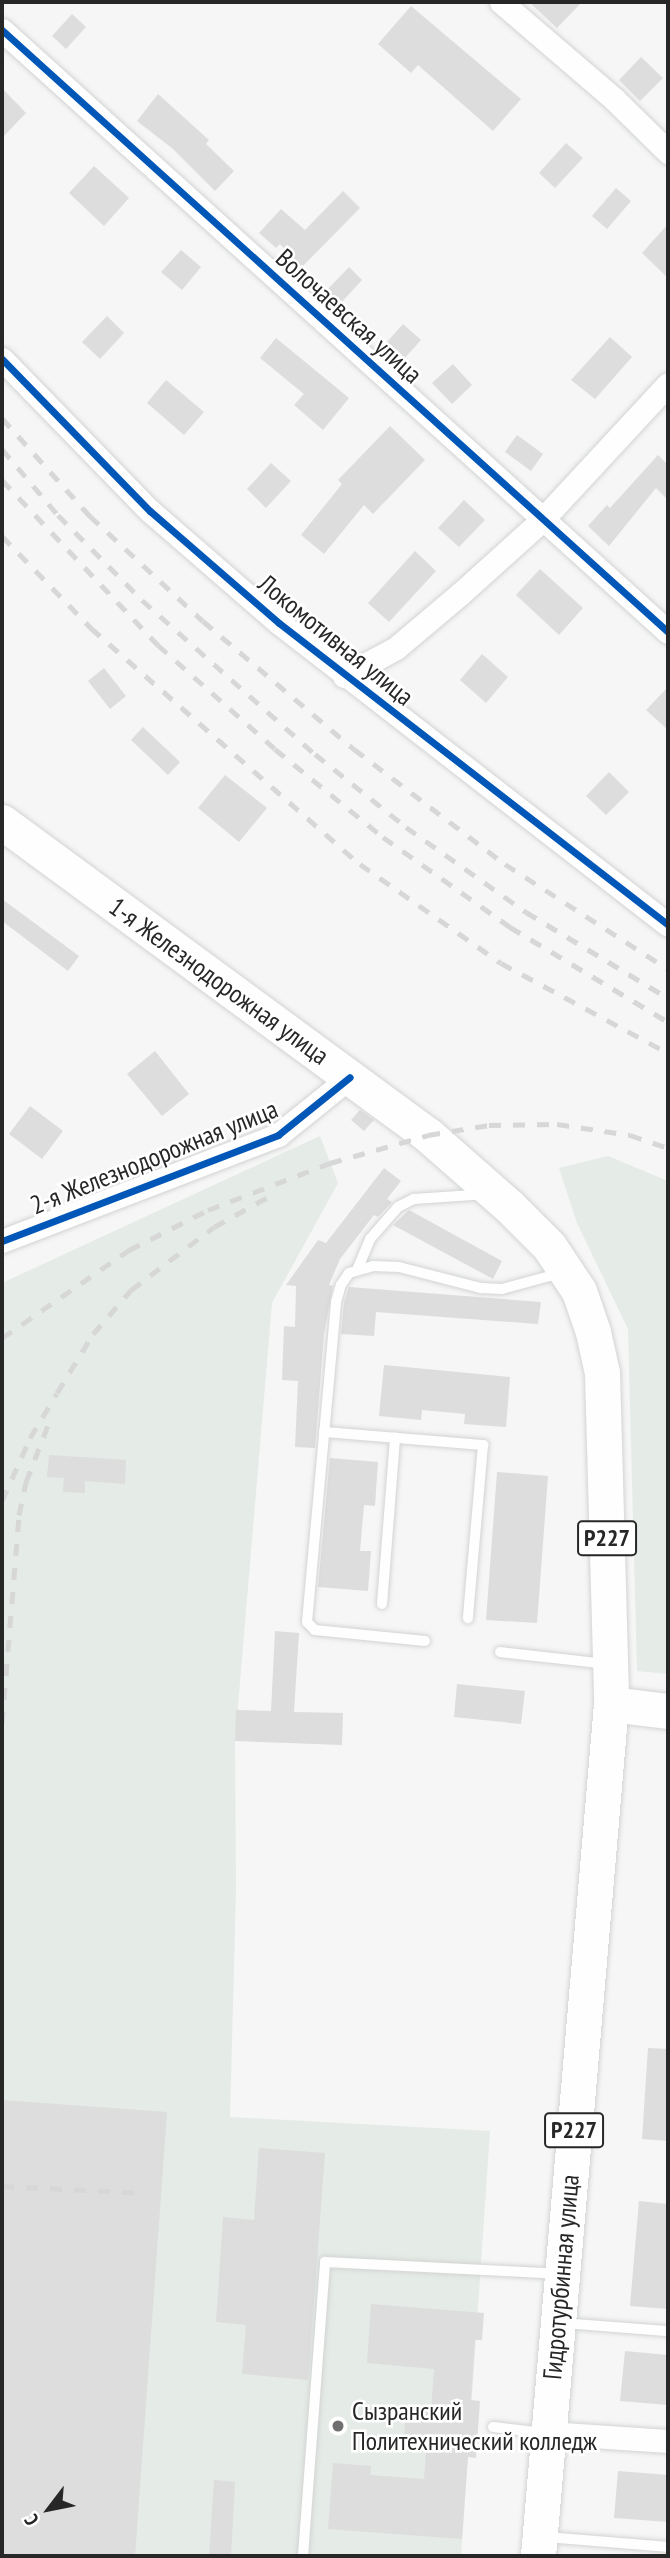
<!DOCTYPE html>
<meta charset="utf-8">
<style>
body{margin:0}
#map{position:relative;width:670px;height:2558px;overflow:hidden;background:#f5f6f5;font-family:"PT Sans Narrow",sans-serif}
div>[style]{position:absolute}
.built>*{inset:0;background:#e5ebe6}
.building>*{inset:0;background:#dcdddc}
.roads{filter:drop-shadow(0 0 2px #d2d4d3) drop-shadow(0 0 2px #d2d4d3)}
.service>*{height:10px;margin:-5px;padding:0 5px;transform-origin:5px;border-radius:5px;background:#fefefe}
.minor>*{height:23px;margin:-11.5px;padding:0 11.5px;transform-origin:11.5px;border-radius:11.5px;background:#fefefe}
.primary>*{height:35px;margin:-17.5px;padding:0 17.5px;transform-origin:17.5px;border-radius:17.5px;background:#fefefe}
.rail>*{height:5px;margin-top:-2.5px;transform-origin:0;background:repeating-linear-gradient(90deg,#d6d7d6 0 12px,transparent 0 24px)}
.cycleway>*{height:7px;margin:-3.5px;padding:0 3.5px;transform-origin:3.5px;border-radius:3.5px;background:#0057b8}
.dots>*{width:19px;height:19px;translate:-50% -50%;box-sizing:border-box;border:4px solid #fff;border-radius:50%}
span{translate:-50% -50%;white-space:nowrap;text-align:center;line-height:1.15;-webkit-text-stroke:5px #fff;paint-order:stroke}
.shield-label span{padding:2px 5px;background:#fff;border:2px solid;border-radius:5px;-webkit-text-stroke-width:0}
.shield-label{font-size:24px;color:#262726;font-weight:700}
.street-label{font-size:26px;color:#262726}
.poi-label{font-size:26px;color:#262726}
.left{translate:0 -50%;text-align:left}
.frame{position:absolute;inset:0;border:4px solid #262726;pointer-events:none}
.north{position:absolute;left:14px;top:2474px;width:70px;height:70px;-webkit-text-stroke:5px #fff;paint-order:stroke;rotate:238deg;font-size:19px;font-weight:700;line-height:28px;text-align:center;color:#262726}
.north::after{content:'';display:block;margin:auto;width:24px;height:32px;background:#262726;clip-path:polygon(50% 0,100% 100%,50% 72%,0 100%)}
</style>
<div id="map">
<div class="built">
<i style="clip-path:polygon(320px 1136px,338px 1183px,272px 1303px,235px 1741px,236px 1889px,230px 2117px,490px 2131px,461px 2556px,2px 2556px,2px 1283px)"></i>
<i style="clip-path:polygon(608px 1156px,668px 1181px,668px 1674px,637px 1671px,628px 1329px,577px 1223px,559px 1168px)"></i>
</div>
<div class="building">
<i style="clip-path:polygon(529px 2px,582px 2px,557px 28px)"></i>
<i style="clip-path:polygon(411px 6px,521px 99px,493px 131px,418px 65px,411px 73px,378px 44px)"></i>
<i style="clip-path:polygon(72px 14px,86px 27px,66px 49px,52px 36px)"></i>
<i style="clip-path:polygon(641px 57px,663px 78px,640px 101px,619px 80px)"></i>
<i style="clip-path:polygon(2px 88px,26px 113px,2px 138px)"></i>
<i style="clip-path:polygon(158px 94px,209px 140px,206px 144px,234px 171px,215px 191px,173px 149px,137px 121px)"></i>
<i style="clip-path:polygon(566px 143px,583px 158px,555px 188px,539px 173px)"></i>
<i style="clip-path:polygon(94px 166px,129px 198px,104px 226px,69px 193px)"></i>
<i style="clip-path:polygon(616px 188px,631px 201px,607px 229px,592px 216px)"></i>
<i style="clip-path:polygon(343px 191px,360px 208px,302px 267px,280px 244px,276px 248px,259px 233px,281px 209px,305px 230px)"></i>
<i style="clip-path:polygon(668px 224px,668px 278px,642px 253px)"></i>
<i style="clip-path:polygon(181px 250px,201px 267px,182px 290px,161px 272px)"></i>
<i style="clip-path:polygon(349px 267px,362px 280px,341px 303px,327px 290px)"></i>
<i style="clip-path:polygon(107px 316px,124px 333px,100px 359px,82px 342px)"></i>
<i style="clip-path:polygon(403px 324px,421px 340px,404px 359px,386px 343px)"></i>
<i style="clip-path:polygon(610px 337px,632px 357px,595px 399px,571px 380px)"></i>
<i style="clip-path:polygon(276px 338px,349px 398px,323px 430px,294px 405px,304px 394px,260px 358px)"></i>
<i style="clip-path:polygon(453px 364px,472px 385px,452px 404px,432px 383px)"></i>
<i style="clip-path:polygon(166px 380px,204px 412px,184px 435px,147px 403px)"></i>
<i style="clip-path:polygon(390px 426px,425px 460px,373px 514px,364px 505px,324px 554px,301px 535px,342px 484px,338px 480px)"></i>
<i style="clip-path:polygon(517px 435px,543px 454px,531px 471px,505px 452px)"></i>
<i style="clip-path:polygon(658px 455px,668px 465px,668px 500px,656px 488px,609px 546px,588px 526px,607px 505px,610px 508px)"></i>
<i style="clip-path:polygon(271px 463px,291px 481px,266px 508px,247px 489px)"></i>
<i style="clip-path:polygon(464px 500px,485px 520px,459px 547px,438px 528px)"></i>
<i style="clip-path:polygon(415px 551px,436px 571px,389px 622px,368px 603px)"></i>
<i style="clip-path:polygon(540px 569px,583px 608px,559px 635px,516px 595px)"></i>
<i style="clip-path:polygon(482px 654px,508px 677px,486px 703px,460px 680px)"></i>
<i style="clip-path:polygon(104px 668px,126px 696px,110px 709px,88px 681px)"></i>
<i style="clip-path:polygon(668px 687px,668px 730px,646px 710px)"></i>
<i style="clip-path:polygon(143px 727px,180px 762px,168px 775px,131px 740px)"></i>
<i style="clip-path:polygon(609px 772px,629px 792px,606px 815px,586px 796px)"></i>
<i style="clip-path:polygon(225px 775px,267px 808px,239px 842px,198px 808px)"></i>
<i style="clip-path:polygon(2px 899px,79px 956px,68px 971px,2px 921px)"></i>
<i style="clip-path:polygon(155px 1051px,189px 1094px,162px 1116px,127px 1074px)"></i>
<i style="clip-path:polygon(30px 1106px,63px 1131px,42px 1159px,9px 1134px)"></i>
<i style="clip-path:polygon(360px 1110px,374px 1120px,364px 1131px,351px 1120px)"></i>
<i style="clip-path:polygon(384px 1168px,401px 1181px,387px 1199px,392px 1202px,378px 1217px,374px 1215px,340px 1259px,329px 1285px,333px 1286px,324px 1334px,315px 1448px,295px 1447px,298px 1381px,282px 1380px,284px 1326px,295px 1327px,296px 1286px,286px 1285px,318px 1240px,326px 1243px)"></i>
<i style="clip-path:polygon(409px 1210px,502px 1261px,493px 1279px,393px 1225px)"></i>
<i style="clip-path:polygon(349px 1287px,541px 1302px,538px 1324px,376px 1312px,374px 1336px,341px 1334px,344px 1303px)"></i>
<i style="clip-path:polygon(384px 1365px,510px 1377px,506px 1427px,464px 1424px,465px 1414px,422px 1410px,421px 1420px,379px 1416px)"></i>
<i style="clip-path:polygon(49px 1455px,126px 1460px,125px 1484px,85px 1481px,85px 1493px,63px 1492px,64px 1478px,47px 1477px)"></i>
<i style="clip-path:polygon(330px 1458px,378px 1462px,375px 1506px,364px 1505px,360px 1551px,371px 1551px,368px 1591px,318px 1587px)"></i>
<i style="clip-path:polygon(497px 1472px,548px 1476px,537px 1623px,486px 1620px)"></i>
<i style="clip-path:polygon(275px 1631px,299px 1633px,294px 1712px,343px 1713px,342px 1745px,235px 1741px,236px 1710px,271px 1711px)"></i>
<i style="clip-path:polygon(457px 1684px,525px 1691px,521px 1724px,454px 1717px)"></i>
<i style="clip-path:polygon(648px 2048px,668px 2049px,668px 2141px,642px 2139px)"></i>
<i style="clip-path:polygon(2px 2100px,167px 2112px,135px 2556px,2px 2556px)"></i>
<i style="clip-path:polygon(259px 2148px,325px 2153px,308px 2380px,242px 2374px,246px 2325px,216px 2322px,223px 2217px,254px 2220px)"></i>
<i style="clip-path:polygon(639px 2201px,668px 2204px,668px 2309px,630px 2306px)"></i>
<i style="clip-path:polygon(371px 2304px,484px 2313px,482px 2340px,475px 2340px,471px 2400px,480px 2401px,476px 2458px,468px 2457px,462px 2539px,328px 2529px,333px 2463px,371px 2466px,370px 2475px,424px 2479px,427px 2438px,404px 2436px,406px 2410px,431px 2412px,434px 2369px,367px 2363px)"></i>
<i style="clip-path:polygon(625px 2351px,668px 2355px,668px 2405px,620px 2401px)"></i>
<i style="clip-path:polygon(618px 2471px,668px 2475px,668px 2522px,614px 2518px)"></i>
<i style="clip-path:polygon(214px 2480px,235px 2482px,231px 2556px,209px 2556px)"></i>
</div>
<div class="roads">
<div class="service">
<i style="left:357px;top:1270px;width:34px;rotate:-67deg"></i>
<i style="left:370px;top:1239px;width:43px;rotate:-48.8deg"></i>
<i style="left:398px;top:1207px;width:18px;rotate:-27deg"></i>
<i style="left:414px;top:1199px;width:59px;rotate:-3.9deg"></i>
<i style="left:473px;top:1195px;width:11px;rotate:-22deg"></i>
<i style="left:324px;top:1432px;width:160px;rotate:4.7deg"></i>
<i style="left:483px;top:1445px;width:174px;rotate:95deg"></i>
<i style="left:382px;top:1604px;width:167px;rotate:-85.5deg"></i>
<i style="left:425px;top:1641px;width:111px;rotate:-174.3deg"></i>
<i style="left:315px;top:1630px;width:11px;rotate:-135deg"></i>
<i style="left:307px;top:1622px;width:321px;rotate:-84.8deg"></i>
<i style="left:336px;top:1302px;width:18px;rotate:-74deg"></i>
<i style="left:341px;top:1285px;width:14px;rotate:-56deg"></i>
<i style="left:349px;top:1273px;width:25px;rotate:-16deg"></i>
<i style="left:373px;top:1266px;width:26px;rotate:2deg"></i>
<i style="left:399px;top:1267px;width:85px;rotate:14.4deg"></i>
<i style="left:481px;top:1288px;width:21px;rotate:3deg"></i>
<i style="left:502px;top:1289px;width:61px;rotate:-15.2deg"></i>
<i style="left:500px;top:1652px;width:108px;rotate:6.4deg"></i>
<i style="left:563px;top:2323px;width:105px;rotate:4.4deg"></i>
<i style="left:493px;top:2427px;width:52px;rotate:6.6deg"></i>
<i style="left:545px;top:2537px;width:123px;rotate:4.6deg"></i>
<i style="left:303px;top:2556px;width:295px;rotate:-85.7deg"></i>
<i style="left:325px;top:2262px;width:234px;rotate:2.9deg"></i>
</div>
<div class="minor">
<i style="left:501px;top:2px;width:149px;rotate:40.6deg"></i>
<i style="left:614px;top:99px;width:76px;rotate:44.5deg"></i>
<i style="left:2px;top:30px;width:898px;rotate:42.11deg"></i>
<i style="left:2px;top:359px;width:212px;rotate:45.8deg"></i>
<i style="left:150px;top:511px;width:171px;rotate:41deg"></i>
<i style="left:279px;top:623px;width:492px;rotate:37.8deg"></i>
<i style="left:344px;top:676px;width:59px;rotate:-28.3deg"></i>
<i style="left:396px;top:648px;width:85px;rotate:-40.2deg"></i>
<i style="left:461px;top:593px;width:109px;rotate:-42deg"></i>
<i style="left:542px;top:520px;width:185px;rotate:-47.2deg"></i>
<i style="left:2px;top:1241px;width:296px;rotate:-21deg"></i>
<i style="left:278px;top:1135px;width:92px;rotate:-38.9deg"></i>
<i style="left:548px;top:2433px;width:120px;rotate:3.8deg"></i>
</div>
<div class="primary">
<i style="left:2px;top:822px;width:529px;rotate:36.31deg"></i>
<i style="left:428px;top:1135px;width:109px;rotate:41.3deg"></i>
<i style="left:510px;top:1207px;width:55px;rotate:45deg"></i>
<i style="left:549px;top:1246px;width:54px;rotate:56.3deg"></i>
<i style="left:579px;top:1291px;width:43px;rotate:71.1deg"></i>
<i style="left:593px;top:1332px;width:42px;rotate:77.6deg"></i>
<i style="left:602px;top:1373px;width:331px;rotate:88.4deg"></i>
<i style="left:611px;top:1704px;width:855px;rotate:94.9deg"></i>
<i style="left:611px;top:1704px;width:57px;rotate:7deg"></i>
</div>
</div>
<div class="rail">
<i style="left:2px;top:418px;width:132px;rotate:48.1deg"></i>
<i style="left:90px;top:516px;width:154px;rotate:42.9deg"></i>
<i style="left:203px;top:621px;width:198px;rotate:40.3deg"></i>
<i style="left:354px;top:749px;width:190px;rotate:37.3deg"></i>
<i style="left:505px;top:864px;width:194px;rotate:32.8deg"></i>
<i style="left:2px;top:449px;width:87px;rotate:49.7deg"></i>
<i style="left:58px;top:515px;width:120px;rotate:45.3deg"></i>
<i style="left:142px;top:600px;width:232px;rotate:41.7deg"></i>
<i style="left:315px;top:754px;width:117px;rotate:38.7deg"></i>
<i style="left:406px;top:827px;width:147px;rotate:35.3deg"></i>
<i style="left:526px;top:912px;width:166px;rotate:31.2deg"></i>
<i style="left:2px;top:480px;width:227px;rotate:46.6deg"></i>
<i style="left:158px;top:645px;width:157px;rotate:41.6deg"></i>
<i style="left:275px;top:749px;width:139px;rotate:39.2deg"></i>
<i style="left:383px;top:837px;width:156px;rotate:35.3deg"></i>
<i style="left:510px;top:927px;width:184px;rotate:31deg"></i>
<i style="left:2px;top:536px;width:128px;rotate:45.9deg"></i>
<i style="left:91px;top:628px;width:358px;rotate:41.3deg"></i>
<i style="left:360px;top:864px;width:172px;rotate:35.1deg"></i>
<i style="left:501px;top:963px;width:190px;rotate:28.3deg"></i>
<i style="left:2px;top:1338px;width:155px;rotate:-34.7deg"></i>
<i style="left:129px;top:1250px;width:89px;rotate:-26.9deg"></i>
<i style="left:208px;top:1210px;width:131px;rotate:-21.1deg"></i>
<i style="left:330px;top:1163px;width:102px;rotate:-15.9deg"></i>
<i style="left:428px;top:1135px;width:62px;rotate:-9.3deg"></i>
<i style="left:489px;top:1125px;width:68px;rotate:-0.8deg"></i>
<i style="left:557px;top:1124px;width:74px;rotate:8.6deg"></i>
<i style="left:630px;top:1135px;width:40px;rotate:18.9deg"></i>
<i style="left:2px;top:1501px;width:69px;rotate:-66deg"></i>
<i style="left:30px;top:1438px;width:52px;rotate:-59deg"></i>
<i style="left:57px;top:1393px;width:69px;rotate:-58.6deg"></i>
<i style="left:93px;top:1334px;width:58px;rotate:-49.2deg"></i>
<i style="left:131px;top:1290px;width:104px;rotate:-37.2deg"></i>
<i style="left:214px;top:1227px;width:70px;rotate:-29.1deg"></i>
<i style="left:2px;top:1723px;width:209px;rotate:-85.3deg"></i>
<i style="left:19px;top:1515px;width:34px;rotate:-78deg"></i>
<i style="left:26px;top:1482px;width:61px;rotate:-68.9deg"></i>
<i style="left:2px;top:2186px;width:144px;rotate:2.8deg"></i>
</div>
<div class="cycleway">
<i style="left:2px;top:30px;width:898px;rotate:42.11deg"></i>
<i style="left:2px;top:359px;width:212px;rotate:45.8deg"></i>
<i style="left:150px;top:511px;width:171px;rotate:41deg"></i>
<i style="left:279px;top:623px;width:492px;rotate:37.8deg"></i>
<i style="left:2px;top:1241px;width:296px;rotate:-21deg"></i>
<i style="left:278px;top:1135px;width:92px;rotate:-38.9deg"></i>
</div>
<div class="dots">
<i style="left:338px;top:2426px;background:#6e6f6e"></i>
</div>
<div class="shield-label">
<span style="left:607px;top:1538px">Р227</span>
<span style="left:574px;top:2130px">Р227</span>
</div>
<div class="street-label">
<span style="left:349px;top:316px;rotate:42deg">Волочаевская улица</span>
<span style="left:336px;top:640px;rotate:39deg">Локомотивная улица</span>
<span style="left:219px;top:981px;rotate:36deg">1-я Железнодорожная улица</span>
<span style="left:154px;top:1157px;rotate:-22deg">2-я Железнодорожная улица</span>
<span style="left:561px;top:2277px;rotate:-85deg">Гидротурбинная улица</span>
</div>
<div class="poi-label">
<span class="left" style="left:352px;top:2426px">Сызранский<br>Политехнический колледж</span>
</div>
<div class="frame"></div>
<div class="north">С</div>
</div>
